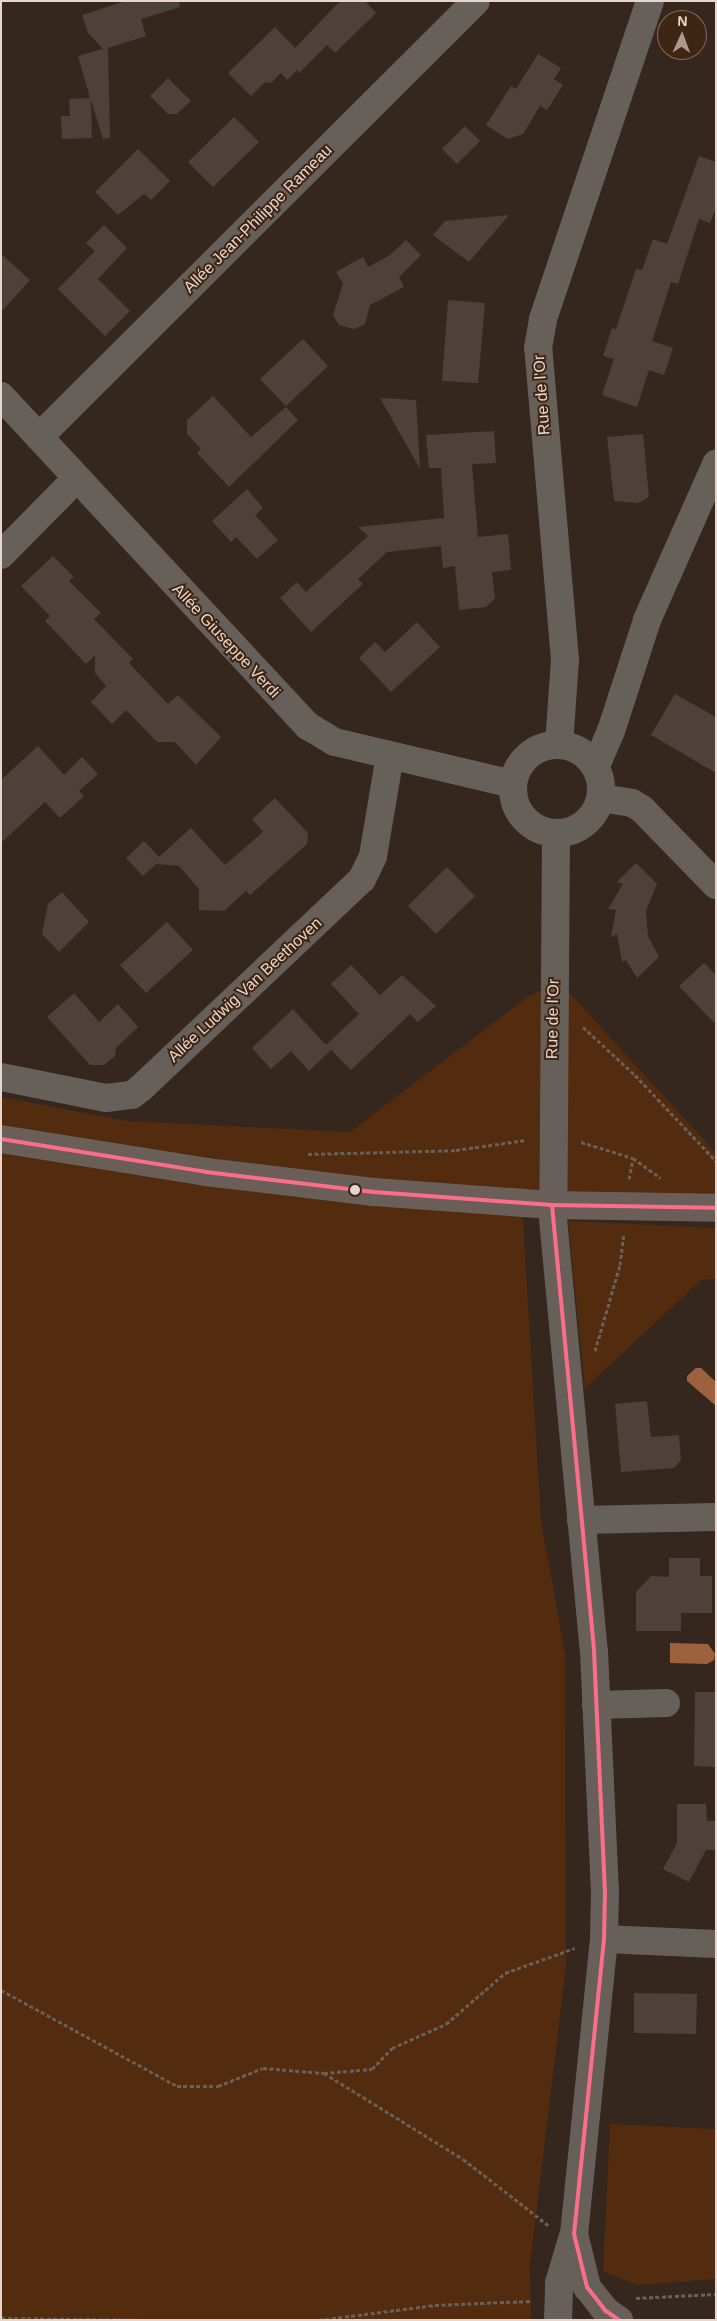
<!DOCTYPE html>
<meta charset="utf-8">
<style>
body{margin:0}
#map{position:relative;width:717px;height:2321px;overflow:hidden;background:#35271d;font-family:Helvetica,sans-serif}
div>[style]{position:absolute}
.green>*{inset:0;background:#532b0f}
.water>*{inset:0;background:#9d623d}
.building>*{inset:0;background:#4d4139}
.path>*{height:3px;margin-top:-1.5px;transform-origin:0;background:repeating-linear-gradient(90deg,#69605a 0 4px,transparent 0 6.5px)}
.minor>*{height:28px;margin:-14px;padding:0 14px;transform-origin:14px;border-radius:14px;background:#67605a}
.minor>.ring{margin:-14px;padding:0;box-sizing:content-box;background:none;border:28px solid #67605a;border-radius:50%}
.major>*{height:28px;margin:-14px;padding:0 14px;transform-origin:14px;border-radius:14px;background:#6a5f58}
.bus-1>*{height:4px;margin:-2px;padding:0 2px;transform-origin:2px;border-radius:2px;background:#fb6d88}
.dots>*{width:14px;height:14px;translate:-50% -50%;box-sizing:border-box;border:2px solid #3f2513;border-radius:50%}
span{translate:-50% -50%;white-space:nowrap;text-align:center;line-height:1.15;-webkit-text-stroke:4px #3f2513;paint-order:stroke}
.street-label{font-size:16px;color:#e8d6cc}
.frame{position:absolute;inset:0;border:2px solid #e8d6cc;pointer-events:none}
.north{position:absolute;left:657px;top:10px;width:50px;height:50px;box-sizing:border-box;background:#3f2513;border:1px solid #836c5d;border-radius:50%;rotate:2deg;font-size:14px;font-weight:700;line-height:20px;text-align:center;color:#e8d6cc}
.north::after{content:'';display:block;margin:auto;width:18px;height:22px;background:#a9998f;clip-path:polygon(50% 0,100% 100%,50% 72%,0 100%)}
</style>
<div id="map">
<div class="green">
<i style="clip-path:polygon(553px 984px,564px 987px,716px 1153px,716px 1208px,522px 1203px,541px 1521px,565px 1653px,566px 1966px,530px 2265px,531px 2320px,1px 2320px,1px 1097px,127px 1121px,350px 1132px,529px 996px)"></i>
<i style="clip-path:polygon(568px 1221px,716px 1228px,716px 1279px,701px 1280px,585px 1388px)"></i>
<i style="clip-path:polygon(610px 2124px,716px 2129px,716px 2279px,637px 2285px,603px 2271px)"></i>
</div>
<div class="water">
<i style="clip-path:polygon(696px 1368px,701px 1368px,716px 1382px,716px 1406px,687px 1381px,687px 1376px)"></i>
<i style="clip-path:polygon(670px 1643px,708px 1644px,715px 1654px,714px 1660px,707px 1664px,670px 1663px)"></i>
</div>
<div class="building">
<i style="clip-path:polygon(126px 1px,179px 1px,180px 7px,141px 19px,146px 36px,108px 48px,110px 138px,103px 139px,91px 100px,92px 138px,62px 139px,61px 116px,70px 116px,69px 99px,90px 98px,78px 56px,103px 49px,88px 33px,82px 15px)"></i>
<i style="clip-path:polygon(340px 1px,365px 1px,376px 13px,335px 53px,327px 45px,299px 73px,297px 70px,287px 80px,281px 73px,271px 83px,265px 82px,251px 96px,228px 73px,275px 27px,295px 48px)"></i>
<i style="clip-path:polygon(538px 54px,561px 68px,554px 79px,563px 85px,547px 110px,540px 106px,523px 134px,508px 139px,486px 125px,511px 86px,516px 89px)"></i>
<i style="clip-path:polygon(168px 78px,191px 101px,177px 114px,168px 114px,150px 96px)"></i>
<i style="clip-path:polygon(234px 117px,259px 142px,213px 187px,188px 162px)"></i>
<i style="clip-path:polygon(465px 126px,480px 141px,457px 164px,442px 149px)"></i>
<i style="clip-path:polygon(138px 149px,170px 181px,151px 200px,144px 194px,118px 215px,95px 192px)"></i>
<i style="clip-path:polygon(699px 156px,716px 162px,716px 208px,710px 223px,699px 219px,678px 284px,671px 282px,652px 341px,673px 348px,664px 375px,649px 370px,637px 407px,602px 395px,614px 359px,603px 356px,612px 328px,616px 329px,636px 269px,642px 270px,653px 239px,667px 244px)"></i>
<i style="clip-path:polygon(509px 215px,469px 262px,433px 235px,445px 221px)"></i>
<i style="clip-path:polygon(104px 225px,127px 248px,98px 279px,130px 311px,105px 336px,58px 289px,95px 251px,86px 243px)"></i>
<i style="clip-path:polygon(406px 240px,421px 255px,399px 277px,404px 287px,370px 305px,365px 324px,354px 329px,339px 325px,333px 315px,343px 284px,336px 272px,363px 257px,368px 267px,390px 255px)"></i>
<i style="clip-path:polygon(1px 254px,30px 280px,1px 312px)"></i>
<i style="clip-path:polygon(448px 300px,485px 303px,478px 383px,442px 381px)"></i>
<i style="clip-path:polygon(303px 339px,328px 366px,286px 406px,260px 379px)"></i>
<i style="clip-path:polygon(213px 396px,251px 437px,286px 407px,298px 420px,229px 487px,197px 453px,201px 449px,187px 434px,187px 420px)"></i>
<i style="clip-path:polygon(380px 398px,416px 400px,420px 469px)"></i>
<i style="clip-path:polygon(494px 431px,496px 463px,472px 464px,478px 537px,508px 534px,511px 570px,492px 572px,495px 598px,486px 607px,459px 610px,455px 566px,443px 568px,441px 546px,387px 552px,358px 579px,363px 584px,311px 632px,280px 598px,297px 582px,306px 592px,368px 536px,358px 527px,444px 518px,441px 468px,429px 468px,426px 435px)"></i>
<i style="clip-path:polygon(643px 434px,649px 497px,638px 503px,614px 501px,607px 437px)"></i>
<i style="clip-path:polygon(247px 489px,263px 508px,255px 515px,278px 540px,257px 559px,236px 537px,231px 542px,212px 521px)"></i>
<i style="clip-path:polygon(53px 556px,74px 577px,69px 581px,101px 613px,94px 619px,133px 659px,129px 663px,168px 704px,178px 695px,221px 737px,196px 765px,175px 742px,157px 742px,126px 710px,112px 724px,91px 702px,106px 686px,95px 673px,95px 655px,86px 664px,45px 621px,50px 616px,21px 586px)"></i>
<i style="clip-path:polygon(417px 622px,440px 647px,391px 692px,359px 658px,375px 642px,385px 652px)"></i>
<i style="clip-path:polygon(675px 694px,716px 717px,716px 773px,651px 735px)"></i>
<i style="clip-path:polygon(38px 746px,64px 775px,82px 757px,98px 774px,79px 791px,84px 796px,60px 818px,45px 802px,1px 843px,1px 780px)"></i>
<i style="clip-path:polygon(275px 798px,308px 833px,307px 844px,250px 895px,246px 891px,224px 911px,199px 910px,199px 889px,179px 866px,156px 864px,143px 876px,126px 858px,144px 841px,159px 857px,191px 828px,225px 865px,263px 832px,252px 819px)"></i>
<i style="clip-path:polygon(636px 863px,657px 884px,646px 911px,648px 936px,659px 957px,637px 978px,626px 960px,622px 962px,617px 934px,611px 937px,616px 910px,608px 909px,623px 884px,617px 882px)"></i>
<i style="clip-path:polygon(447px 867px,475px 896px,436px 934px,408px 906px)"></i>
<i style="clip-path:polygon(62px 892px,89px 922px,59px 952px,42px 934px,48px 904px)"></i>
<i style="clip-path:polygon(167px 922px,193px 950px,146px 993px,120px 965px)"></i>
<i style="clip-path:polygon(704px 963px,716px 975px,716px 1025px,679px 986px)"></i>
<i style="clip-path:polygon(351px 965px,380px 995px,402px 975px,436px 1006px,418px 1022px,410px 1014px,351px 1070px,331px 1050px,309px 1071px,291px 1051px,271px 1069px,252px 1048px,293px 1009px,326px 1045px,359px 1014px,331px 984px)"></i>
<i style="clip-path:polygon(74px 993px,99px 1022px,118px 1004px,138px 1027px,116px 1048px,115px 1056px,104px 1065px,90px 1065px,47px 1017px)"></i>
<i style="clip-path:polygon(647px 1401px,651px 1437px,679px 1435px,681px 1460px,674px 1468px,621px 1472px,615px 1404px)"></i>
<i style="clip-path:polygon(669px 1558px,700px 1558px,700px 1576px,712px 1576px,712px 1613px,681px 1613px,681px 1631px,636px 1631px,636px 1592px,651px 1576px,669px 1577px)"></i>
<i style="clip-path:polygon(695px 1692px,716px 1692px,716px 1767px,694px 1766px)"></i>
<i style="clip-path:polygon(677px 1804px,706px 1804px,707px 1821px,716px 1821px,716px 1850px,706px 1850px,689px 1882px,663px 1869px,677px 1843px)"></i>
<i style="clip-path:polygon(634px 1993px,697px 1994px,696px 2034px,634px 2033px)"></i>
</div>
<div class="path">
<i style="left:583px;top:1027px;width:71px;rotate:42.7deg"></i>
<i style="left:635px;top:1075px;width:118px;rotate:46.7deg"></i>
<i style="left:581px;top:1142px;width:54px;rotate:17.1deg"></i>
<i style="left:633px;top:1158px;width:34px;rotate:36deg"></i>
<i style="left:308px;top:1154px;width:148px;rotate:-1.5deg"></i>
<i style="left:456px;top:1150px;width:71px;rotate:-8.1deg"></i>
<i style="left:629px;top:1179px;width:21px;rotate:-79deg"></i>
<i style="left:595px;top:1351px;width:90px;rotate:-73.8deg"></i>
<i style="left:620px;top:1265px;width:32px;rotate:-83deg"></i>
<i style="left:1px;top:1990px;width:200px;rotate:28.6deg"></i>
<i style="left:177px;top:2086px;width:41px"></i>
<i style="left:218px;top:2086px;width:48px;rotate:-21.8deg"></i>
<i style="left:263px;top:2068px;width:61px;rotate:4.7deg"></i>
<i style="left:324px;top:2073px;width:48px;rotate:-4.8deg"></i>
<i style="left:372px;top:2069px;width:29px;rotate:-46deg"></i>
<i style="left:392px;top:2048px;width:59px;rotate:-24deg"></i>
<i style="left:446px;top:2024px;width:78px;rotate:-40.8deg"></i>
<i style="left:505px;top:1973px;width:74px;rotate:-19.7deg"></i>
<i style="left:324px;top:2073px;width:163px;rotate:31.7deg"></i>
<i style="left:463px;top:2159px;width:108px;rotate:37.8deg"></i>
<i style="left:636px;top:2298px;width:80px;rotate:-2.9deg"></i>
<i style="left:1px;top:2318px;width:147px;rotate:0.8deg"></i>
<i style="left:319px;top:2320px;width:117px;rotate:-7.4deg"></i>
<i style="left:435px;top:2305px;width:97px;rotate:-2.4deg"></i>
</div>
<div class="minor">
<i style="left:1px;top:396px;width:451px;rotate:47.1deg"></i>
<i style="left:308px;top:726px;width:31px;rotate:31deg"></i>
<i style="left:335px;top:742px;width:183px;rotate:13.3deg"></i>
<i style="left:39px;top:437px;width:617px;rotate:-44.93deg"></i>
<i style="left:1px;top:555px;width:108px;rotate:-45.4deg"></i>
<i class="ring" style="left:513px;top:745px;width:60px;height:60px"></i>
<i style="left:559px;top:745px;width:85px;rotate:-86deg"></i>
<i style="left:565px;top:660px;width:313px;rotate:-94.9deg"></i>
<i style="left:538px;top:348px;width:29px;rotate:-80deg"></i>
<i style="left:543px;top:319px;width:336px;rotate:-71.4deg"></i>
<i style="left:596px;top:766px;width:38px;rotate:-67deg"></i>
<i style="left:611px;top:731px;width:117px;rotate:-72deg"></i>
<i style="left:647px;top:620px;width:171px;rotate:-66.1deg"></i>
<i style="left:601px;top:798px;width:31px;rotate:9deg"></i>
<i style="left:632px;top:803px;width:12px;rotate:31deg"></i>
<i style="left:642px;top:809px;width:106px;rotate:45.8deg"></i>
<i style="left:556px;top:833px;width:386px;rotate:90.4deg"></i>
<i style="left:553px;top:1219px;width:434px;rotate:84.6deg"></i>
<i style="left:594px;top:1651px;width:238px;rotate:87.4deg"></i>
<i style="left:605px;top:1889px;width:50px;rotate:91.1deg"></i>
<i style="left:604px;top:1939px;width:297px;rotate:95.8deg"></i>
<i style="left:574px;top:2234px;width:55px;rotate:76.2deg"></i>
<i style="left:587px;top:2287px;width:31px;rotate:52deg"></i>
<i style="left:606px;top:2311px;width:16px;rotate:35deg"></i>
<i style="left:1px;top:1077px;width:107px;rotate:11.3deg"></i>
<i style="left:106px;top:1098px;width:26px;rotate:-7deg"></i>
<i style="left:132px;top:1095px;width:11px;rotate:-38deg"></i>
<i style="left:141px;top:1088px;width:304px;rotate:-43.4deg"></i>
<i style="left:362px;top:879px;width:25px;rotate:-64deg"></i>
<i style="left:373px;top:856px;width:101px;rotate:-80.4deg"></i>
<i style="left:581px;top:1520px;width:135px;rotate:-1.3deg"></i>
<i style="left:596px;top:1705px;width:70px;rotate:-1.6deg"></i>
<i style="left:604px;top:1939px;width:112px;rotate:2.6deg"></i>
<i style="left:558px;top:2320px;width:37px;rotate:-88deg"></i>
<i style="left:559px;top:2283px;width:49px;rotate:-73.4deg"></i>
</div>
<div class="major">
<i style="left:1px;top:1139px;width:208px;rotate:9.1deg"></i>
<i style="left:206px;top:1172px;width:169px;rotate:6.8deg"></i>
<i style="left:374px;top:1192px;width:178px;rotate:4.2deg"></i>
<i style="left:552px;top:1205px;width:164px;rotate:1deg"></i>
</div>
<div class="bus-1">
<i style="left:1px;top:1139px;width:208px;rotate:9.1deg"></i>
<i style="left:206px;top:1172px;width:169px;rotate:6.8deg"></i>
<i style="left:374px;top:1192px;width:178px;rotate:4.2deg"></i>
<i style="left:552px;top:1205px;width:164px;rotate:1deg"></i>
<i style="left:552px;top:1205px;width:448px;rotate:84.6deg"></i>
<i style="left:594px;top:1651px;width:238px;rotate:87.4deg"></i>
<i style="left:605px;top:1889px;width:50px;rotate:91.1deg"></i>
<i style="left:604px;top:1939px;width:297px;rotate:95.8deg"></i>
<i style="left:574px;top:2234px;width:55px;rotate:76.2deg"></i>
<i style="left:587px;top:2287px;width:31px;rotate:52deg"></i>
<i style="left:606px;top:2311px;width:16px;rotate:35deg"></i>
</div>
<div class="dots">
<i style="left:355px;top:1190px;background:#e8d6cc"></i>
</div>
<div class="street-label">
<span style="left:258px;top:219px;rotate:-45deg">Allée Jean-Philippe Rameau</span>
<span style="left:542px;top:395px;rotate:-94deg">Rue de l'Or</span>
<span style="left:226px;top:641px;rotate:47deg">Allée Giuseppe Verdi</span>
<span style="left:245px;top:990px;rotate:-43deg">Allée Ludwig Van Beethoven</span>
<span style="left:553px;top:1019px;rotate:-89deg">Rue de l'Or</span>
</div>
<div class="frame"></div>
<div class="north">N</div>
</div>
